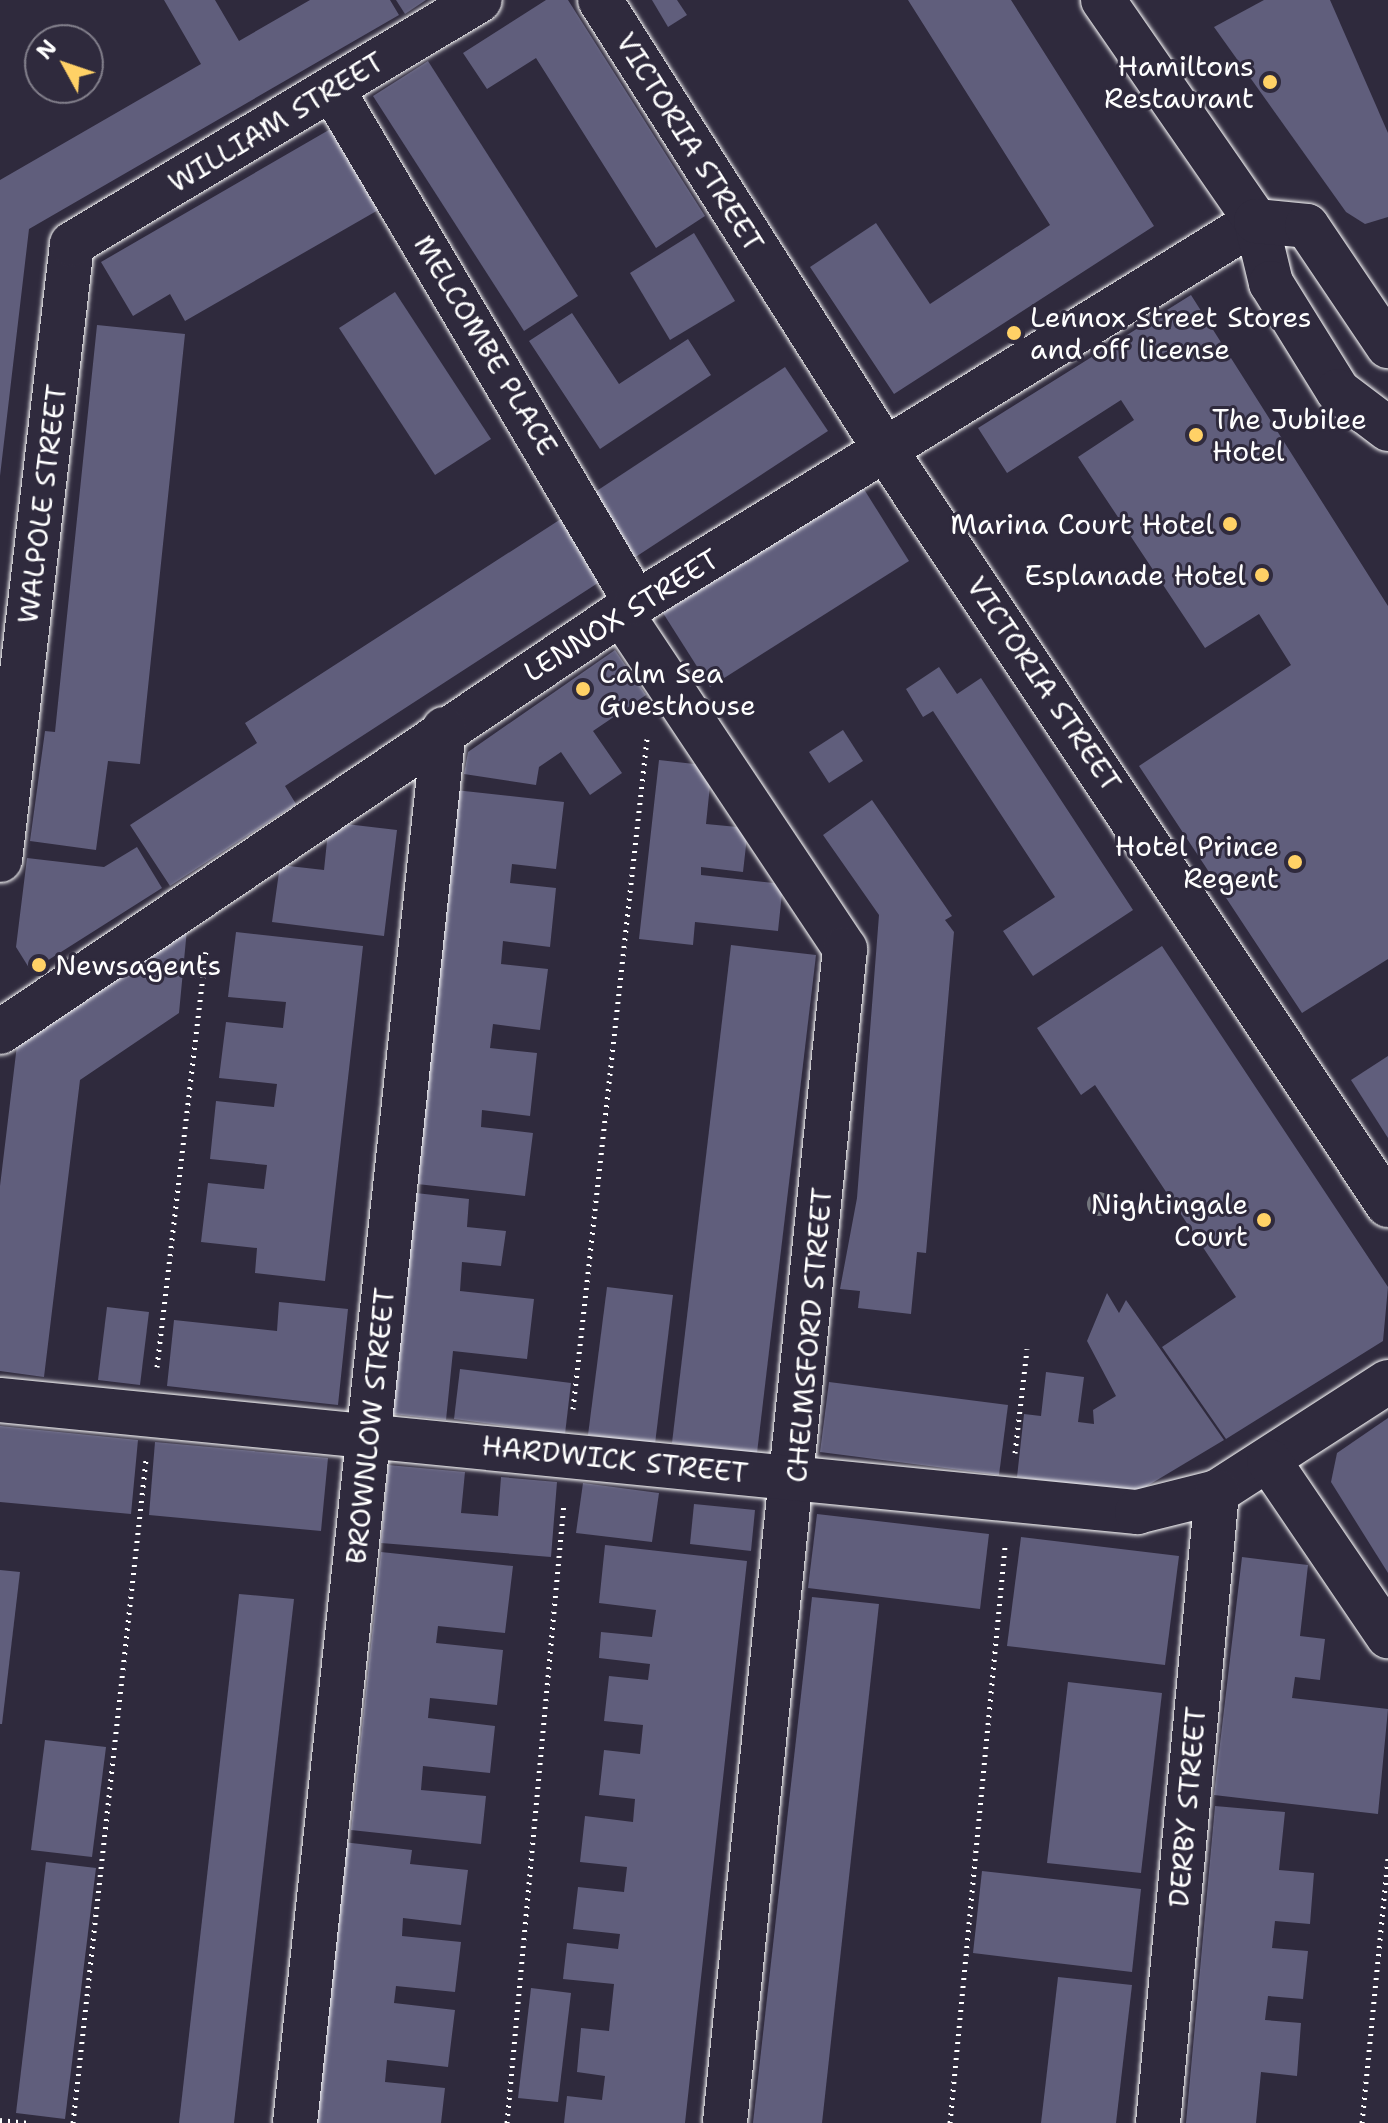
<!DOCTYPE html>
<style>
body{margin:0}
#map{position:relative;width:1388px;height:2123px;overflow:hidden;background:#2f2a3d;font-family:"Shantell Sans",sans-serif}
div>[style]{position:absolute}
.building>*{inset:0;background:#605e7c}
.path>*{height:5px;margin-top:-2.5px;transform-origin:0;background:repeating-linear-gradient(90deg,#fff 0 2px,transparent 0 8px)}
.roads{filter:drop-shadow(0 0 2px #fff) drop-shadow(0 0 2px #fff)}
.street>*{height:44px;margin:-22px;padding:0 22px;transform-origin:22px;border-radius:22px;background:#2f2a3d}
.secondary>*{height:44px;margin:-22px;padding:0 22px;transform-origin:22px;border-radius:22px;background:#2f2a3d}
.trees>*{width:24px;height:24px;margin:-12px;border-radius:50%;background:#73767d}
.dots>*{width:22px;height:22px;translate:-50% -50%;box-sizing:border-box;border:4px solid #2f2a3d;border-radius:50%}
span{translate:-50% -50%;white-space:nowrap;text-align:center;line-height:1.15;-webkit-text-stroke:6px #2f2a3d;paint-order:stroke}
.poi-label{font-size:28px;color:#fff}
.right{translate:-100% -50%;text-align:right}
.left{translate:0 -50%;text-align:left}
.street-label{font-size:28px;color:#fff}
.north{position:absolute;left:24px;top:24px;width:80px;height:80px;box-sizing:border-box;background:#2f2a3d;border:2px solid #827f8b;border-radius:50%;rotate:310deg;font-size:22px;font-weight:700;line-height:32px;text-align:center;color:#fff}
.north::after{content:'';display:block;margin:auto;width:28px;height:36px;background:#ffd166;clip-path:polygon(50% 0,100% 100%,50% 72%,0 100%)}
</style>
<div id="map">
<div class="building">
<i style="clip-path:polygon(164px 0,215px 0,239px 41px,310px 0,390px 0,399px 15px,29px 229px,0 476px,0 180px,201px 64px)"></i>
<i style="clip-path:polygon(396px 0,426px 0,405px 14px)"></i>
<i style="clip-path:polygon(546px 0,568px 0,705px 216px,656px 248px,536px 58px,487px 89px,463px 53px)"></i>
<i style="clip-path:polygon(652px 0,677px 0,687px 15px,668px 27px)"></i>
<i style="clip-path:polygon(908px 0,1011px 0,1154px 226px,894px 394px,810px 267px,876px 223px,930px 304px,1050px 225px)"></i>
<i style="clip-path:polygon(1264px 0,1330px 0,1388px 133px,1388px 217px,1365px 224px,1346px 212px,1214px 27px)"></i>
<i style="clip-path:polygon(428px 61px,578px 296px,524px 331px,373px 96px)"></i>
<i style="clip-path:polygon(334px 127px,380px 209px,185px 321px,170px 294px,133px 316px,101px 262px)"></i>
<i style="clip-path:polygon(694px 233px,735px 301px,670px 340px,630px 273px)"></i>
<i style="clip-path:polygon(395px 292px,491px 439px,435px 475px,339px 328px)"></i>
<i style="clip-path:polygon(1191px 295px,1388px 606px,1388px 959px,1302px 1013px,1139px 766px,1291px 665px,1259px 614px,1205px 648px,1078px 457px,1134px 420px,1121px 400px,1007px 473px,978px 428px)"></i>
<i style="clip-path:polygon(572px 313px,619px 384px,688px 339px,711px 375px,600px 449px,529px 341px)"></i>
<i style="clip-path:polygon(97px 325px,185px 334px,140px 764px,108px 761px,96px 850px,30px 841px,45px 731px,55px 732px)"></i>
<i style="clip-path:polygon(785px 367px,828px 431px,634px 558px,592px 494px)"></i>
<i style="clip-path:polygon(862px 486px,909px 561px,710px 687px,663px 613px)"></i>
<i style="clip-path:polygon(564px 517px,604px 579px,285px 786px,296px 804px,170px 886px,130px 825px,257px 743px,245px 723px)"></i>
<i style="clip-path:polygon(615px 650px,646px 695px,593px 731px,622px 773px,590px 795px,561px 752px,539px 767px,536px 785px,464px 774px,468px 752px)"></i>
<i style="clip-path:polygon(939px 667px,957px 694px,981px 678px,1133px 910px,1033px 976px,1003px 931px,1055px 897px,933px 711px,923px 717px,906px 689px)"></i>
<i style="clip-path:polygon(843px 730px,863px 761px,829px 783px,809px 752px)"></i>
<i style="clip-path:polygon(659px 760px,712px 766px,706px 824px,748px 828px,743px 872px,701px 867px,701px 875px,783px 884px,778px 931px,695px 922px,693px 945px,639px 939px)"></i>
<i style="clip-path:polygon(455px 790px,564px 802px,556px 869px,512px 864px,510px 883px,556px 888px,550px 947px,503px 941px,501px 964px,548px 969px,540px 1030px,493px 1024px,490px 1048px,537px 1053px,530px 1116px,482px 1110px,481px 1127px,533px 1133px,525px 1196px,408px 1183px)"></i>
<i style="clip-path:polygon(872px 800px,952px 916px,945px 920px,954px 932px,926px 1253px,917px 1252px,911px 1314px,858px 1308px,860px 1291px,840px 1289px,857px 1198px,879px 915px,823px 835px)"></i>
<i style="clip-path:polygon(329px 822px,397px 830px,384px 936px,272px 922px,280px 865px,324px 870px)"></i>
<i style="clip-path:polygon(137px 847px,162px 888px,31px 971px,16px 947px,27px 858px,104px 867px)"></i>
<i style="clip-path:polygon(187px 929px,179px 1013px,80px 1080px,44px 1377px,0 1371px,0 1186px,17px 1045px)"></i>
<i style="clip-path:polygon(236px 932px,363px 946px,325px 1281px,255px 1273px,257px 1248px,201px 1242px,208px 1183px,264px 1189px,267px 1165px,210px 1159px,216px 1101px,274px 1107px,277px 1084px,219px 1078px,226px 1022px,283px 1028px,286px 1002px,228px 997px)"></i>
<i style="clip-path:polygon(731px 945px,816px 955px,757px 1453px,672px 1443px)"></i>
<i style="clip-path:polygon(1162px 946px,1388px 1287px,1383px 1341px,1226px 1439px,1162px 1347px,1236px 1297px,1095px 1085px,1081px 1095px,1037px 1028px)"></i>
<i style="clip-path:polygon(1388px 1056px,1388px 1138px,1351px 1080px)"></i>
<i style="clip-path:polygon(407px 1192px,469px 1199px,467px 1227px,506px 1231px,501px 1266px,462px 1262px,460px 1291px,534px 1299px,527px 1359px,453px 1351px,446px 1420px,384px 1413px)"></i>
<i style="clip-path:polygon(607px 1287px,673px 1295px,655px 1444px,588px 1435px)"></i>
<i style="clip-path:polygon(1107px 1293px,1119px 1313px,1126px 1300px,1224px 1440px,1137px 1492px,1017px 1477px,1024px 1414px,1041px 1416px,1046px 1372px,1084px 1377px,1078px 1422px,1094px 1424px,1093px 1410px,1116px 1396px,1087px 1341px)"></i>
<i style="clip-path:polygon(279px 1302px,348px 1309px,338px 1405px,167px 1386px,174px 1320px,277px 1331px)"></i>
<i style="clip-path:polygon(107px 1307px,149px 1312px,140px 1385px,98px 1380px)"></i>
<i style="clip-path:polygon(460px 1369px,571px 1383px,565px 1434px,454px 1419px)"></i>
<i style="clip-path:polygon(829px 1382px,1008px 1405px,999px 1475px,820px 1452px)"></i>
<i style="clip-path:polygon(1388px 1418px,1388px 1573px,1331px 1482px,1337px 1453px)"></i>
<i style="clip-path:polygon(0 1426px,138px 1440px,131px 1514px,0 1502px)"></i>
<i style="clip-path:polygon(155px 1442px,328px 1458px,321px 1531px,149px 1515px)"></i>
<i style="clip-path:polygon(388px 1465px,465px 1472px,461px 1513px,498px 1516px,501px 1477px,557px 1482px,551px 1557px,381px 1543px)"></i>
<i style="clip-path:polygon(583px 1483px,659px 1493px,652px 1542px,576px 1533px)"></i>
<i style="clip-path:polygon(694px 1504px,755px 1510px,751px 1551px,690px 1544px)"></i>
<i style="clip-path:polygon(817px 1514px,989px 1534px,980px 1609px,808px 1588px)"></i>
<i style="clip-path:polygon(1021px 1537px,1179px 1556px,1165px 1665px,1007px 1646px)"></i>
<i style="clip-path:polygon(605px 1545px,747px 1561px,685px 2123px,564px 2123px,567px 2096px,602px 2100px,605px 2076px,577px 2072px,581px 2028px,609px 2031px,614px 1984px,563px 1979px,567px 1943px,618px 1949px,620px 1934px,573px 1929px,578px 1887px,624px 1892px,627px 1867px,580px 1862px,585px 1816px,633px 1822px,635px 1799px,599px 1795px,604px 1750px,640px 1754px,643px 1725px,604px 1721px,609px 1676px,648px 1680px,650px 1664px,599px 1658px,601px 1632px,652px 1637px,656px 1610px,599px 1603px)"></i>
<i style="clip-path:polygon(381px 1552px,513px 1566px,505px 1633px,438px 1626px,436px 1643px,503px 1650px,497px 1705px,430px 1698px,428px 1718px,495px 1726px,490px 1773px,423px 1766px,421px 1790px,486px 1796px,481px 1844px,351px 1830px)"></i>
<i style="clip-path:polygon(1242px 1557px,1308px 1565px,1300px 1636px,1325px 1639px,1320px 1680px,1295px 1677px,1292px 1698px,1388px 1709px,1378px 1814px,1214px 1795px)"></i>
<i style="clip-path:polygon(0 1570px,20px 1572px,2px 1724px,0 1724px)"></i>
<i style="clip-path:polygon(239px 1594px,294px 1599px,234px 2123px,179px 2123px)"></i>
<i style="clip-path:polygon(812px 1597px,879px 1604px,822px 2123px,753px 2123px)"></i>
<i style="clip-path:polygon(1068px 1682px,1162px 1693px,1141px 1873px,1047px 1863px)"></i>
<i style="clip-path:polygon(45px 1740px,106px 1747px,92px 1857px,31px 1850px)"></i>
<i style="clip-path:polygon(1215px 1806px,1285px 1812px,1279px 1870px,1314px 1873px,1310px 1924px,1275px 1921px,1272px 1948px,1308px 1951px,1303px 1999px,1268px 1996px,1265px 2020px,1301px 2023px,1297px 2076px,1261px 2072px,1256px 2123px,1186px 2123px)"></i>
<i style="clip-path:polygon(343px 1842px,412px 1850px,410px 1864px,468px 1870px,461px 1925px,403px 1918px,402px 1936px,461px 1942px,455px 1992px,396px 1986px,394px 2003px,455px 2010px,448px 2067px,387px 2060px,385px 2082px,445px 2088px,441px 2123px,310px 2123px)"></i>
<i style="clip-path:polygon(46px 1862px,96px 1868px,65px 2119px,16px 2113px)"></i>
<i style="clip-path:polygon(982px 1871px,1141px 1889px,1132px 1972px,973px 1953px)"></i>
<i style="clip-path:polygon(1058px 1977px,1132px 1985px,1116px 2123px,1041px 2123px)"></i>
<i style="clip-path:polygon(531px 1988px,571px 1993px,558px 2102px,518px 2098px)"></i>
</div>
<div class="path">
<i style="left:157px;top:1367px;width:418px;rotate:-83.3deg"></i>
<i style="left:573px;top:1409px;width:674px;rotate:-83.7deg"></i>
<i style="left:1015px;top:1453px;width:105px;rotate:-83.4deg"></i>
<i style="left:0;top:2120px;width:29px;rotate:6deg"></i>
<i style="left:73px;top:2123px;width:667px;rotate:-83.72deg"></i>
<i style="left:507px;top:2123px;width:623px;rotate:-84.75deg"></i>
<i style="left:950px;top:2123px;width:579px;rotate:-84.55deg"></i>
<i style="left:1362px;top:2123px;width:268px;rotate:-84.4deg"></i>
</div>
<div class="roads">
<div class="street">
<i style="left:600px;top:0;width:534px;rotate:57.62deg"></i>
<i style="left:886px;top:451px;width:906px;rotate:56.35deg"></i>
<i style="left:332px;top:89px;width:597px;rotate:59.4deg"></i>
<i style="left:621px;top:613px;width:404px;rotate:56.3deg"></i>
<i style="left:845px;top:949px;width:1180px;rotate:95.84deg"></i>
<i style="left:0;top:860px;width:620px;rotate:-83.33deg"></i>
<i style="left:72px;top:244px;width:475px;rotate:-30.9deg"></i>
<i style="left:0;top:1032px;width:767px;rotate:-34deg"></i>
<i style="left:636px;top:603px;width:728px;rotate:-31.64deg"></i>
<i style="left:0;top:1400px;width:1143px;rotate:5.63deg"></i>
<i style="left:1137px;top:1512px;width:82px;rotate:-14deg"></i>
<i style="left:1217px;top:1492px;width:203px;rotate:-32.8deg"></i>
<i style="left:1269px;top:1461px;width:212px;rotate:55.8deg"></i>
<i style="left:295px;top:2123px;width:1402px;rotate:-83.9deg"></i>
<i style="left:1158px;top:2123px;width:634px;rotate:-84.66deg"></i>
</div>
<div class="secondary">
<i style="left:1103px;top:0;width:269px;rotate:55.3deg"></i>
<i style="left:1256px;top:221px;width:64px;rotate:76.4deg"></i>
<i style="left:1271px;top:283px;width:127px;rotate:58.2deg"></i>
<i style="left:1338px;top:391px;width:63px;rotate:37.2deg"></i>
<i style="left:1256px;top:221px;width:51px;rotate:5.6deg"></i>
<i style="left:1307px;top:226px;width:145px;rotate:56deg"></i>
</div>
</div>
<div class="trees">
<i style="left:1099px;top:1204px"></i>
</div>
<div class="dots">
<i style="left:1270px;top:82px;background:#ffd166"></i>
<i style="left:1014px;top:333px;background:#ffd166"></i>
<i style="left:1196px;top:435px;background:#ffd166"></i>
<i style="left:1230px;top:524px;background:#ffd166"></i>
<i style="left:1262px;top:575px;background:#ffd166"></i>
<i style="left:583px;top:689px;background:#ffd166"></i>
<i style="left:1295px;top:862px;background:#ffd166"></i>
<i style="left:39px;top:965px;background:#ffd166"></i>
<i style="left:1264px;top:1220px;background:#ffd166"></i>
</div>
<div class="poi-label">
<span class="right" style="left:1254px;top:82px">Hamiltons<br>Restaurant</span>
<span class="left" style="left:1030px;top:333px">Lennox Street Stores<br>and off license</span>
<span class="left" style="left:1212px;top:435px">The Jubilee<br>Hotel</span>
<span class="right" style="left:1214px;top:524px">Marina Court Hotel</span>
<span class="right" style="left:1246px;top:575px">Esplanade Hotel</span>
<span class="left" style="left:599px;top:689px">Calm Sea<br>Guesthouse</span>
<span class="right" style="left:1279px;top:862px">Hotel Prince<br>Regent</span>
<span class="left" style="left:55px;top:965px">Newsagents</span>
<span class="right" style="left:1248px;top:1220px">Nightingale<br>Court</span>
</div>
<div class="street-label">
<span style="left:276px;top:122px;rotate:-31deg">WILLIAM STREET</span>
<span style="left:690px;top:142px;rotate:58deg">VICTORIA STREET</span>
<span style="left:486px;top:345px;rotate:59deg">MELCOMBE PLACE</span>
<span style="left:42px;top:504px;rotate:-83deg">WALPOLE STREET</span>
<span style="left:621px;top:615px;rotate:-32deg">LENNOX STREET</span>
<span style="left:1044px;top:684px;rotate:56deg">VICTORIA STREET</span>
<span style="left:809px;top:1335px;rotate:-85deg">CHELMSFORD STREET</span>
<span style="left:370px;top:1426px;rotate:-84deg">BROWNLOW STREET</span>
<span style="left:615px;top:1459px;rotate:6deg">HARDWICK STREET</span>
<span style="left:1187px;top:1807px;rotate:-85deg">DERBY STREET</span>
</div>
<div class="north">N</div>
</div>
